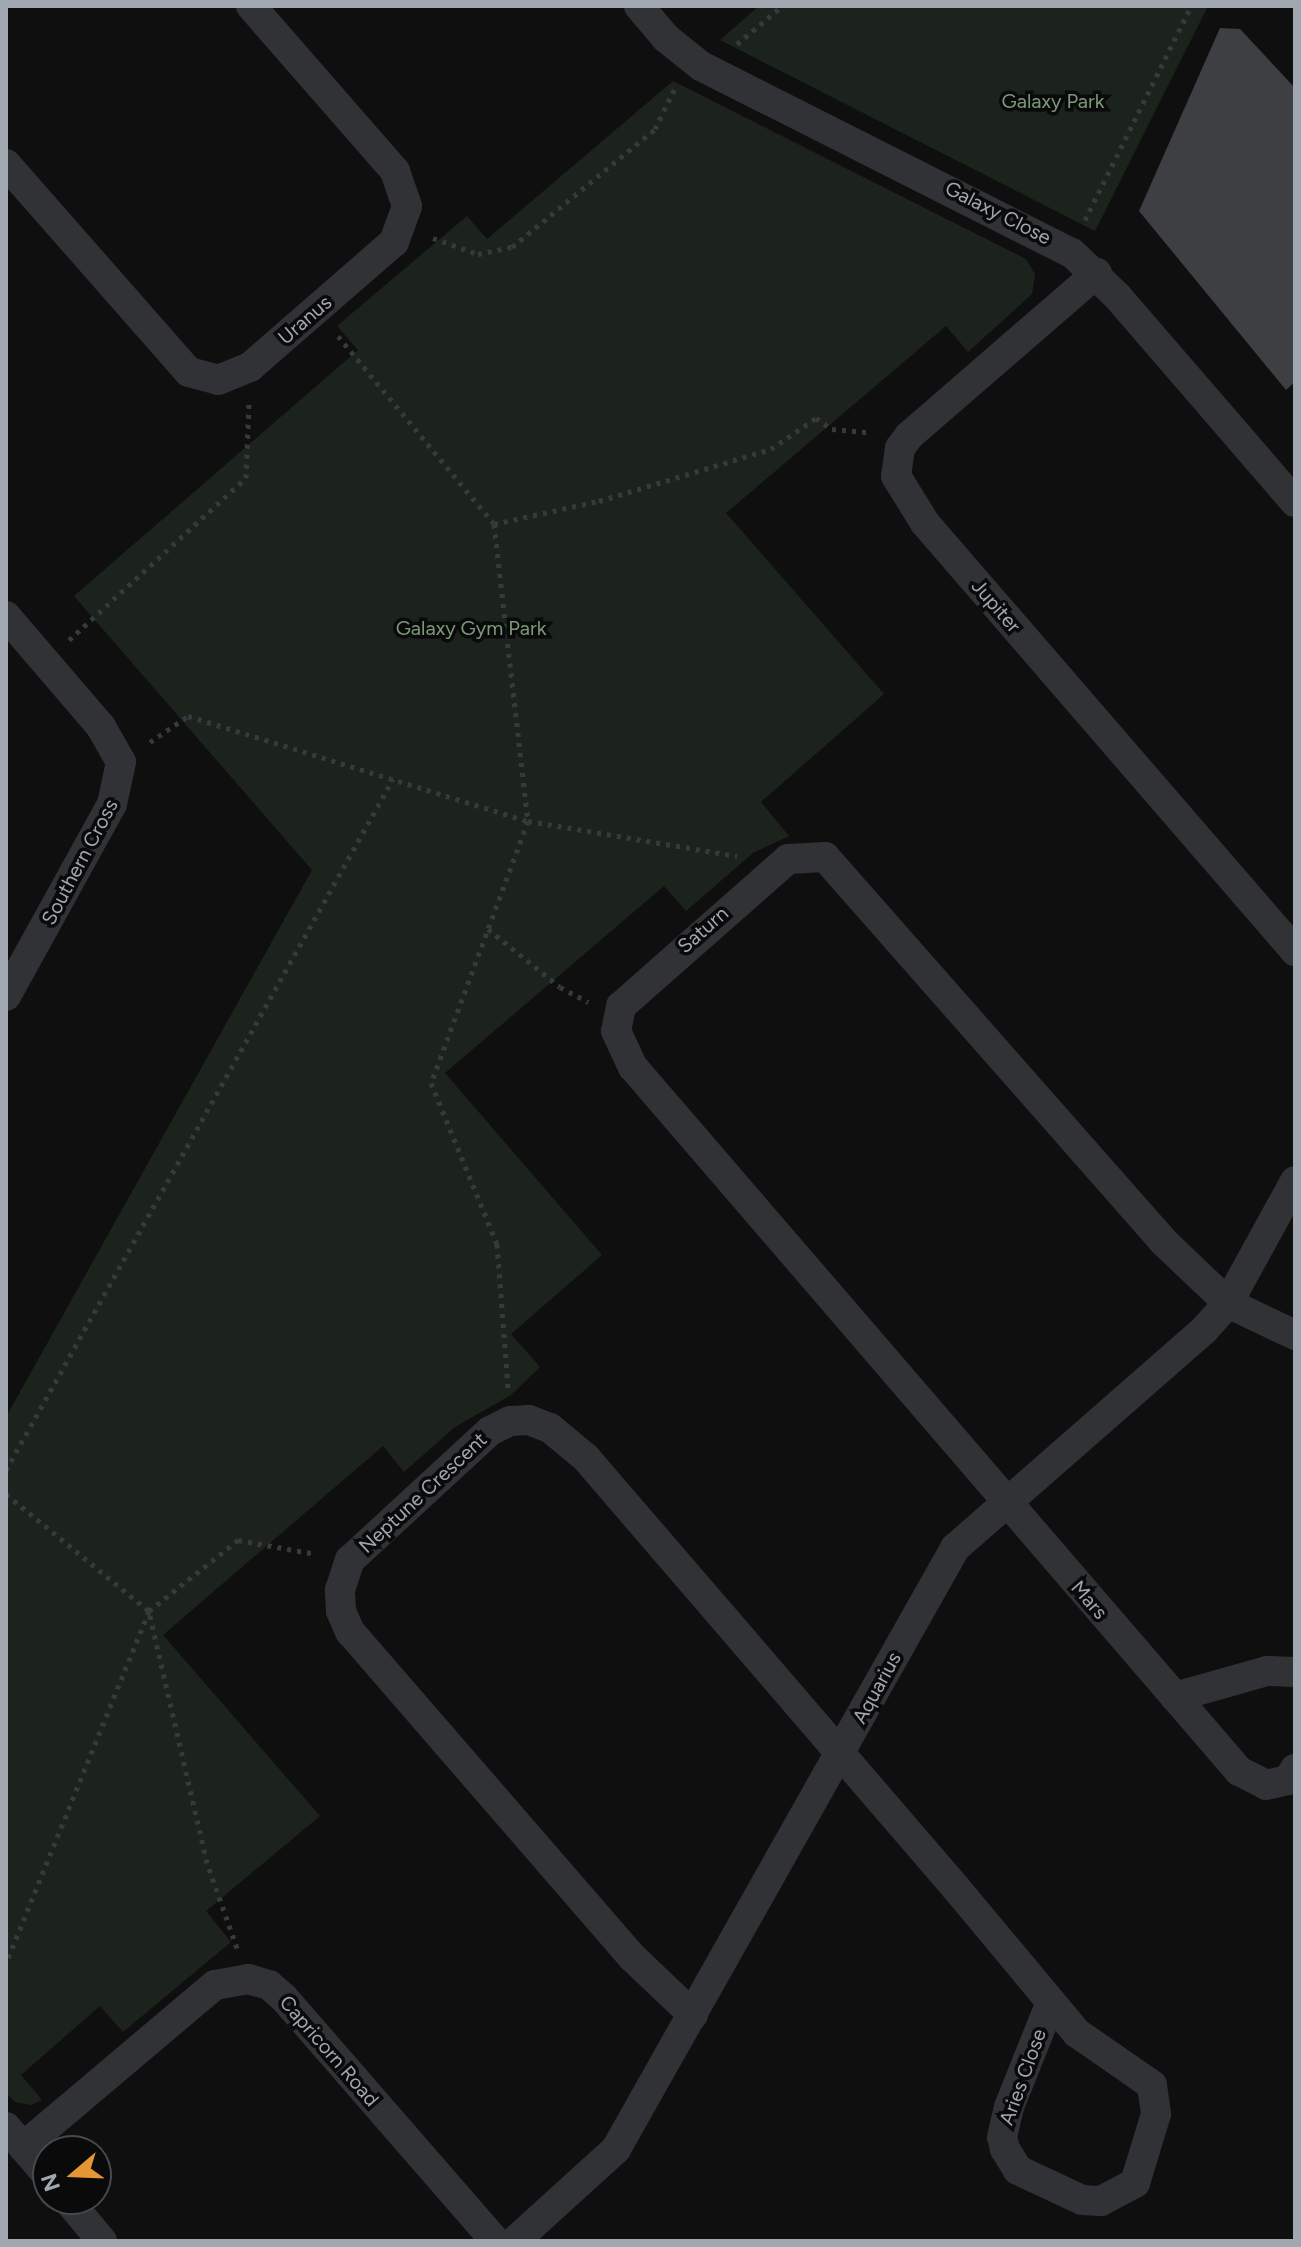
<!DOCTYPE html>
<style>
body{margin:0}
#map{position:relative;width:1301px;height:2247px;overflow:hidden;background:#0f0f10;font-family:Figtree,sans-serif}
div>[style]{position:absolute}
.green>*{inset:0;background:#1c231c}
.building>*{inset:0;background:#3e3f43}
.path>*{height:5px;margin-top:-2.5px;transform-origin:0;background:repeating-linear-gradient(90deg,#37393c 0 4px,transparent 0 10px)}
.minor>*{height:30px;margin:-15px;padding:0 15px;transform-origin:15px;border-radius:15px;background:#313235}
span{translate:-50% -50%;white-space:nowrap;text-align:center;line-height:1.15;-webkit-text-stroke:7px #0a0a0b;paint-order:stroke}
.park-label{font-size:20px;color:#7b9a79}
.street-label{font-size:20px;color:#a1a7b0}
.frame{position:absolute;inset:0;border:8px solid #a1a7b0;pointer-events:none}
.north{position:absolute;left:32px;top:2135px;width:80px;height:80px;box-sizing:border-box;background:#0a0a0b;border:2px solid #46494d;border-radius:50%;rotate:251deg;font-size:22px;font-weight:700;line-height:32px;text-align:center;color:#a1a7b0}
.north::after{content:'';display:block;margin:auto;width:28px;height:36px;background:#e49734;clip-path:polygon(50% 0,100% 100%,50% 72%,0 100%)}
</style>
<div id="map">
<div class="green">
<i style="clip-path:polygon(759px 6px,1208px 6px,1095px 231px,720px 40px)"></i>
<i style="clip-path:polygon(673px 81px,1026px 259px,1035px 274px,1032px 294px,968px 352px,946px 326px,726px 513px,884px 694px,761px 802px,789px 836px,753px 853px,686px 911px,664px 886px,445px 1073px,602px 1255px,511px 1334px,540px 1367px,511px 1395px,455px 1427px,404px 1472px,383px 1446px,163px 1635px,320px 1816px,206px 1911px,231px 1942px,123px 2032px,100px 2006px,21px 2075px,42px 2100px,31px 2105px,15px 2102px,6px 2093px,6px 1417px,312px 870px,74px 596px,358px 350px,337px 326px,467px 216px,487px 239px)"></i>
</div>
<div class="building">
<i style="clip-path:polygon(1220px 28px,1240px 29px,1295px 88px,1295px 382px,1286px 390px,1139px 211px)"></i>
</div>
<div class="path">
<i style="left:737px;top:44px;width:59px;rotate:-40.2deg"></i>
<i style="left:1085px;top:220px;width:239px;rotate:-63.6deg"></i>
<i style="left:433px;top:238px;width:48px;rotate:19.6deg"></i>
<i style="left:478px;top:254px;width:35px;rotate:-12deg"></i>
<i style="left:512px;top:247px;width:185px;rotate:-39.5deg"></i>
<i style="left:655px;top:129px;width:46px;rotate:-64deg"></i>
<i style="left:338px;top:336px;width:244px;rotate:50.3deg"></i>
<i style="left:494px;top:524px;width:107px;rotate:-12.4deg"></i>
<i style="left:599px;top:501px;width:180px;rotate:-16.8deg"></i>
<i style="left:771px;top:449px;width:55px;rotate:-34.6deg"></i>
<i style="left:816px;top:418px;width:19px;rotate:35deg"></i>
<i style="left:832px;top:429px;width:36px;rotate:5deg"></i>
<i style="left:494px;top:524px;width:299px;rotate:83.5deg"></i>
<i style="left:528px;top:821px;width:279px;rotate:110.3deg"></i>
<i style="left:431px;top:1083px;width:174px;rotate:67.7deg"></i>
<i style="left:497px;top:1244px;width:144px;rotate:85.6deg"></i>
<i style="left:69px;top:640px;width:240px;rotate:-42.5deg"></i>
<i style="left:246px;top:478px;width:74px;rotate:-87.7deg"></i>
<i style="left:150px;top:742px;width:46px;rotate:-34.4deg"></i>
<i style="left:188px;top:716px;width:356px;rotate:17.2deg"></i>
<i style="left:528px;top:821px;width:212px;rotate:9.5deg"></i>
<i style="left:488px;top:929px;width:92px;rotate:38.9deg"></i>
<i style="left:560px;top:987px;width:32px;rotate:28deg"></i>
<i style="left:6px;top:1470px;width:792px;rotate:-60.75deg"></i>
<i style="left:6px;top:1494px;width:185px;rotate:39.3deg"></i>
<i style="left:149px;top:1611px;width:381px;rotate:112.1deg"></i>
<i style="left:237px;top:1948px;width:90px;rotate:-109.4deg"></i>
<i style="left:207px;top:1863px;width:259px;rotate:-103deg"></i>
<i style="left:149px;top:1611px;width:114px;rotate:-38.6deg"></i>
<i style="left:238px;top:1540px;width:79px;rotate:10.2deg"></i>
</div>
<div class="minor">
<i style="left:639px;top:6px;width:42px;rotate:49.8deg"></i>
<i style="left:666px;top:38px;width:45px;rotate:38.7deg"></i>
<i style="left:701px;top:66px;width:415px;rotate:26.8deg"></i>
<i style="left:1072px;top:253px;width:62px;rotate:43.7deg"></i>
<i style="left:1117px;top:296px;width:272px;rotate:49.2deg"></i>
<i style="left:6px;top:164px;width:277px;rotate:48.7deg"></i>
<i style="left:189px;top:372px;width:30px;rotate:15deg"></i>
<i style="left:218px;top:380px;width:35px;rotate:-22deg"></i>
<i style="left:250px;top:367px;width:191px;rotate:-41deg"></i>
<i style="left:394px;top:242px;width:38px;rotate:-70deg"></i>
<i style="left:407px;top:206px;width:37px;rotate:-109deg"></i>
<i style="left:395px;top:171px;width:219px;rotate:-131.1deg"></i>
<i style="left:1097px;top:273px;width:249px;rotate:139.1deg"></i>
<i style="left:909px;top:436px;width:15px;rotate:127deg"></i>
<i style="left:900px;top:448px;width:28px;rotate:98deg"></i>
<i style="left:896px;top:476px;width:55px;rotate:58.3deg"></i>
<i style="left:925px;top:523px;width:566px;rotate:49.16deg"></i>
<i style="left:6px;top:616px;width:146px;rotate:49.4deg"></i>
<i style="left:101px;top:727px;width:40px;rotate:60.3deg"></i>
<i style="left:121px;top:762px;width:43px;rotate:102.1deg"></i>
<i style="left:112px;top:804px;width:219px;rotate:118.9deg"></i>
<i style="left:1295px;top:1335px;width:74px;rotate:-154.5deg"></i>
<i style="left:1228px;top:1303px;width:88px;rotate:-136.4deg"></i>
<i style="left:1164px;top:1242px;width:513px;rotate:-131.36deg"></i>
<i style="left:825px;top:857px;width:37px;rotate:177deg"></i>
<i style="left:788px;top:859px;width:222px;rotate:138.6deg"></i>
<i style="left:621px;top:1006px;width:25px;rotate:101deg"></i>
<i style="left:616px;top:1031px;width:40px;rotate:65deg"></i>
<i style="left:633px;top:1067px;width:929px;rotate:49.28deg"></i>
<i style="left:1239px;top:1771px;width:30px;rotate:27deg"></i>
<i style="left:1266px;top:1785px;width:23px;rotate:-13deg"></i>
<i style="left:1288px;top:1780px;width:13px;rotate:-58deg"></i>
<i style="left:1175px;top:1697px;width:96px;rotate:-15.8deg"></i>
<i style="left:1267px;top:1671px;width:28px;rotate:2deg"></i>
<i style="left:693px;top:2015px;width:84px;rotate:-136.4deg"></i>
<i style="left:632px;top:1957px;width:430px;rotate:-130.9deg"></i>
<i style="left:350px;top:1632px;width:23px;rotate:-113deg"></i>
<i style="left:341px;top:1611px;width:21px;rotate:-93deg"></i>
<i style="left:340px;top:1590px;width:32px;rotate:-72deg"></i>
<i style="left:350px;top:1560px;width:190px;rotate:-42.7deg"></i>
<i style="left:490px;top:1431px;width:22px;rotate:-27deg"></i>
<i style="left:510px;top:1421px;width:19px;rotate:-3deg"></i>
<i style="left:529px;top:1420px;width:22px;rotate:21deg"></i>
<i style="left:550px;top:1428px;width:47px;rotate:39.8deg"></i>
<i style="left:586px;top:1458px;width:567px;rotate:49.29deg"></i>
<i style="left:956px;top:1888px;width:189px;rotate:50.2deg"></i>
<i style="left:1077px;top:2033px;width:91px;rotate:34.7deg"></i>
<i style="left:1152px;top:2085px;width:29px;rotate:82deg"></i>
<i style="left:1156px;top:2114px;width:72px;rotate:106.9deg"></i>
<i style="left:1135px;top:2183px;width:38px;rotate:152deg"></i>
<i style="left:1101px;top:2201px;width:19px;rotate:-177deg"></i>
<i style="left:1082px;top:2200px;width:71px;rotate:-154.9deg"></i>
<i style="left:1018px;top:2170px;width:25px;rotate:-122deg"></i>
<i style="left:1005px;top:2149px;width:12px;rotate:-104deg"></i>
<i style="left:1002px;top:2137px;width:31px;rotate:-77deg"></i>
<i style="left:1009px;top:2107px;width:113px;rotate:-68.2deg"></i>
<i style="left:6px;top:2127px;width:65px;rotate:49.4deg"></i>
<i style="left:23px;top:2147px;width:251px;rotate:-40.2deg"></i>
<i style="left:215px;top:1985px;width:34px;rotate:-10deg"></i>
<i style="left:248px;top:1979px;width:22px;rotate:16deg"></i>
<i style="left:269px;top:1985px;width:20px;rotate:41deg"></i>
<i style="left:284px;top:1998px;width:322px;rotate:49deg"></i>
<i style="left:67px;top:2199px;width:55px;rotate:50.2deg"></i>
<i style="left:515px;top:2241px;width:137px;rotate:-42.3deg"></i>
<i style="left:616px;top:2149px;width:690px;rotate:-60.57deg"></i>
<i style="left:955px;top:1548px;width:331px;rotate:-41.2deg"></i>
<i style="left:1204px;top:1330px;width:36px;rotate:-48deg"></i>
<i style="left:1228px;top:1303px;width:139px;rotate:-61.2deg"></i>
</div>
<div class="park-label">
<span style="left:1053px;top:101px">Galaxy Park</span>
<span style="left:471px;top:628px">Galaxy Gym Park</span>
</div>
<div class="street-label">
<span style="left:998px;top:213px;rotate:27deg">Galaxy Close</span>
<span style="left:305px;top:320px;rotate:-41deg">Uranus</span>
<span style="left:996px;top:606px;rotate:49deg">Jupiter</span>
<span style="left:80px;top:862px;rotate:-62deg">Southern Cross</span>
<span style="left:703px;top:930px;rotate:-41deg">Saturn</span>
<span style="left:423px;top:1493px;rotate:-43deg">Neptune Crescent</span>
<span style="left:1089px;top:1600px;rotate:49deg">Mars</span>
<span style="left:877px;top:1688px;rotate:-61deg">Aquarius</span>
<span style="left:329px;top:2051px;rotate:49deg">Capricorn Road</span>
<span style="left:1023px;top:2077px;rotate:-70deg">Aries Close</span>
</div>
<div class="frame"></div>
<div class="north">N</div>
</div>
